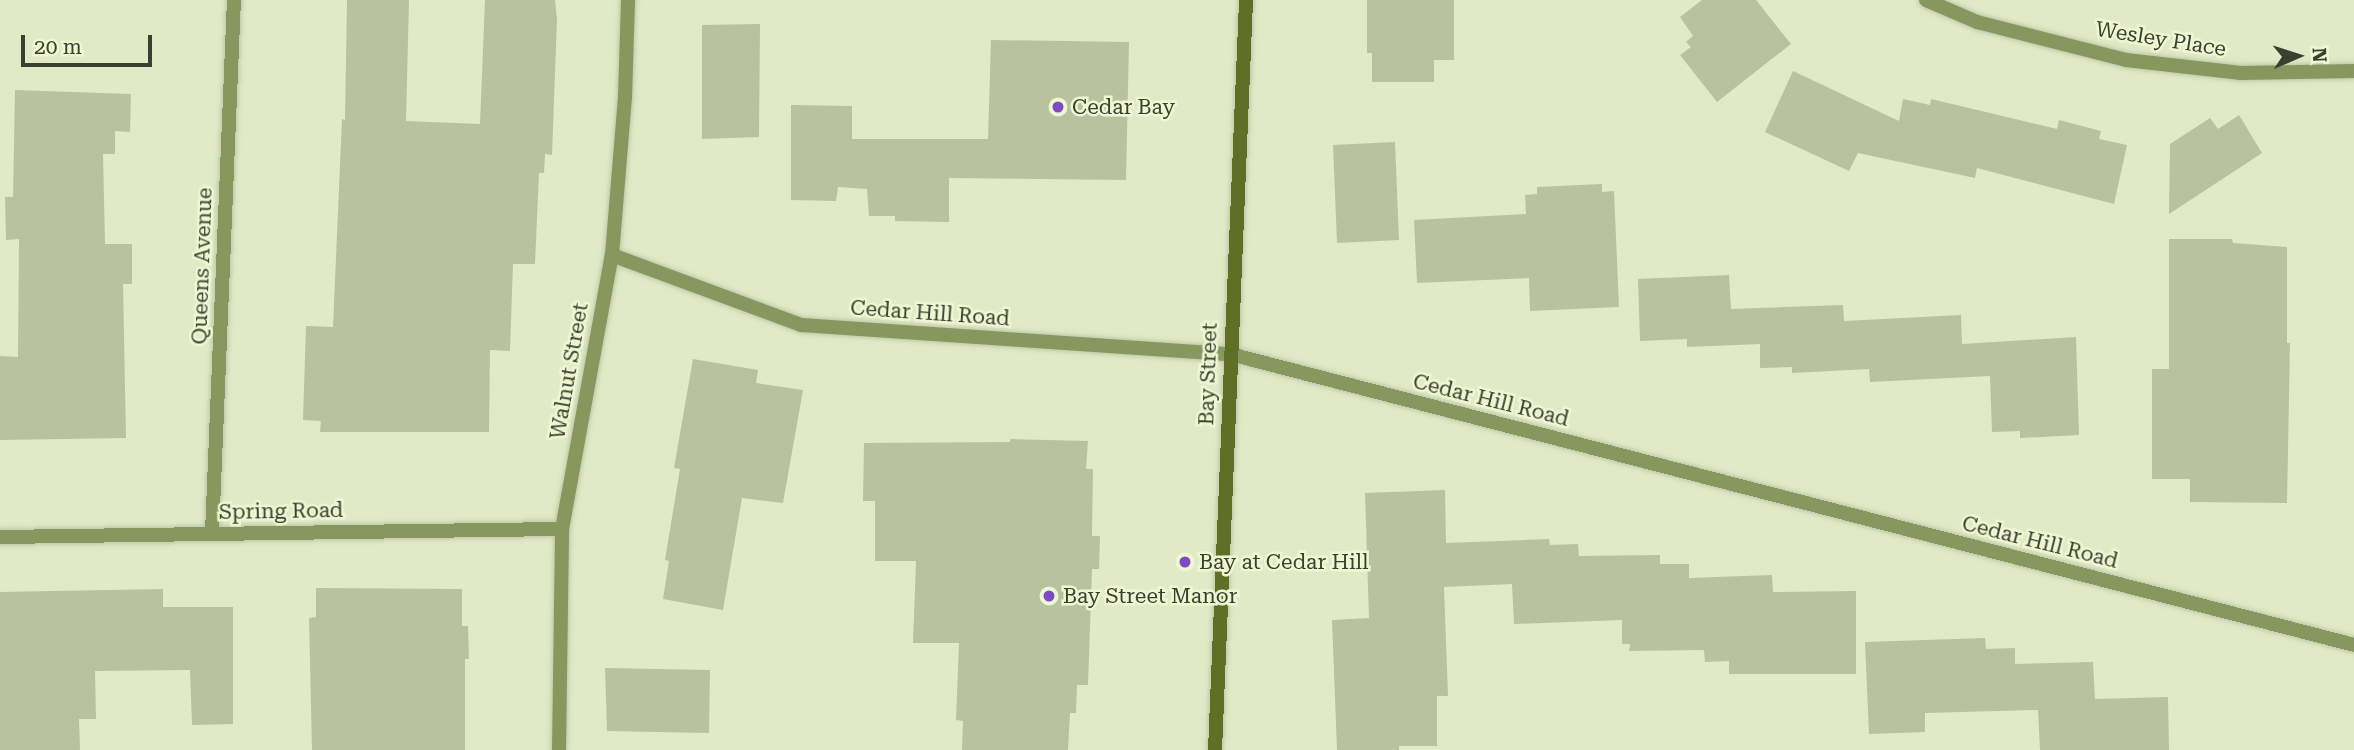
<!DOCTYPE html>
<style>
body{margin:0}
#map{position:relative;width:2354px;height:750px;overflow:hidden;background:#e0eac6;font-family:"Roboto Serif",serif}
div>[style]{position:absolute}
.building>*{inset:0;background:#b8c29f}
.roads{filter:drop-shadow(0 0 2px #bfc8a8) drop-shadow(0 0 2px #bfc8a8)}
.minor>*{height:14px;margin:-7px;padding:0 7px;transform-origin:7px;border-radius:7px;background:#88975d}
.secondary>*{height:14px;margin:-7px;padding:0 7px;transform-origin:7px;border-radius:7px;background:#5f6f26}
.dots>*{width:19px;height:19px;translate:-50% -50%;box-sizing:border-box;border:4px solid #edf8d3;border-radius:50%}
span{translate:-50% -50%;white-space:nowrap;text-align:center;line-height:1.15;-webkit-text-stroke:5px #edf8d3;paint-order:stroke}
.street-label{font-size:21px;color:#3b3f30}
.poi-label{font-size:21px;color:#3b3f30}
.left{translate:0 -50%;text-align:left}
.north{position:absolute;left:2263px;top:21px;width:70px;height:70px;-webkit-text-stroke:5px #edf8d3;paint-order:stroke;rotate:87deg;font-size:19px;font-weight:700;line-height:28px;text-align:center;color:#3b3f30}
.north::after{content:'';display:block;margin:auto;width:24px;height:32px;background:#3b3f30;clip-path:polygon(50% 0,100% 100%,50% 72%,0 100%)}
.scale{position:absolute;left:21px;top:35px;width:131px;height:32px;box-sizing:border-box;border:4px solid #3b3f30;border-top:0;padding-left:9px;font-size:21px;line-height:24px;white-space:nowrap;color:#3b3f30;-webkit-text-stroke:5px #edf8d3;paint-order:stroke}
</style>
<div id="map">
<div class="building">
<i style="clip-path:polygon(347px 0,409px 0,406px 121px,480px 124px,485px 0,555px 0,557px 20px,552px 155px,545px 154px,544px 173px,539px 173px,535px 264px,513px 264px,510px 351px,490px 350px,489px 432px,320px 432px,321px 421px,303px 420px,306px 326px,333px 327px,342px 119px,345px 120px)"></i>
<i style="clip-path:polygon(1367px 0,1454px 0,1454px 60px,1434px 60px,1434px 82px,1372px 82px,1372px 53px,1367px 53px)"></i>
<i style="clip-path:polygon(1702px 0,1756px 0,1791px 44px,1717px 102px,1680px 55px,1691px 47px,1686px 42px,1693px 36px,1680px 17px)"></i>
<i style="clip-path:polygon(760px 24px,759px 137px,702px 139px,702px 25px)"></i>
<i style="clip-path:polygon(991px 40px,1129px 42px,1126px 180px,949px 178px,949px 222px,895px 221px,895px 216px,869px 216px,867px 189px,838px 187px,836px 201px,791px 200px,791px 105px,852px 106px,852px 139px,988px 139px)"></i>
<i style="clip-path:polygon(1793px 71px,1899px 121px,1903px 99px,1930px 105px,1931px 99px,2057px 129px,2059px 120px,2101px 131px,2099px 139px,2127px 145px,2114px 204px,1977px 168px,1975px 178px,1858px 153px,1849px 171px,1765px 132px)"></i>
<i style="clip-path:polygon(15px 90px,131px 94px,130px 132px,115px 131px,115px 154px,103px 154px,105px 244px,132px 244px,132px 284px,123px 284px,126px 438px,0 440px,0 356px,18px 357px,19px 239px,6px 240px,5px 197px,13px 197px)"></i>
<i style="clip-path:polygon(2239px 115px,2262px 153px,2169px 214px,2170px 144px,2210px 118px,2218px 129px)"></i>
<i style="clip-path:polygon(1395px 142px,1399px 240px,1337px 243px,1333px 145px)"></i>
<i style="clip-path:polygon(1602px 184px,1602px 192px,1614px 191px,1619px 307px,1530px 311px,1529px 278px,1417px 283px,1414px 220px,1526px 214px,1525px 195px,1537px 194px,1537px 187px)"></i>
<i style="clip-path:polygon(2169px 239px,2232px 239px,2233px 243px,2287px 247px,2287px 343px,2290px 343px,2287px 503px,2190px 502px,2190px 479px,2152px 479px,2152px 369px,2169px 369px)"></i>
<i style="clip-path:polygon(1729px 275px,1731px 309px,1843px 305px,1844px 321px,1961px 315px,1962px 344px,2076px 337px,2079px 435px,2020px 438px,2020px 431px,1992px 432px,1990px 376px,1870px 382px,1869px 369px,1792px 373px,1792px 367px,1760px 368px,1760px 344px,1687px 347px,1687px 339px,1640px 341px,1638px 279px)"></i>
<i style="clip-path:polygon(693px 359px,758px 370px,756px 383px,803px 390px,783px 503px,742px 498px,723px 610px,663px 599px,669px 561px,665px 560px,680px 469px,674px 468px)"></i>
<i style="clip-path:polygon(1010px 439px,1088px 441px,1086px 469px,1093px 469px,1092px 536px,1100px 536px,1099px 569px,1092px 569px,1088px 685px,1077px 685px,1076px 713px,1070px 713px,1068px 750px,962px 750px,963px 721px,956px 720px,959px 643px,913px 643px,916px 561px,875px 561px,875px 501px,863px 501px,864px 443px,1010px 442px)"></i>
<i style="clip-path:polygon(1445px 490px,1446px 543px,1549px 539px,1550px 545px,1578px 544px,1579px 556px,1660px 555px,1660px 564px,1689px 564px,1689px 578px,1772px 575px,1773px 592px,1856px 591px,1856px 674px,1729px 674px,1729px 661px,1705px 662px,1704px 650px,1629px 651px,1630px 644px,1622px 644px,1622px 620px,1514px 624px,1512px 584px,1444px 587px,1448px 696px,1437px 696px,1437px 746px,1399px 746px,1399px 750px,1337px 750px,1332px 620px,1369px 618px,1365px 493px)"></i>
<i style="clip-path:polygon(316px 588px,462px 589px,462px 626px,468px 626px,469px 659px,465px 659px,465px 750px,312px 750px,309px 618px,316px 617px)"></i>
<i style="clip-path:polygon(163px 589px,163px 607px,233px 607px,233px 724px,192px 725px,190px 670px,95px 671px,96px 719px,79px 719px,80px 750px,0 750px,0 592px)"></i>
<i style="clip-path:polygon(1985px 638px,1986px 649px,2015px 648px,2015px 664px,2093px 662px,2095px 699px,2168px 697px,2169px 750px,2040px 750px,2038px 710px,1925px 713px,1925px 732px,1869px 734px,1865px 642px)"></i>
<i style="clip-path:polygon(605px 668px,710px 670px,709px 733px,607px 731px)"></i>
</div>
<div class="roads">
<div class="minor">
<i style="left:1926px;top:0;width:56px;rotate:23.3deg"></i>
<i style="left:1977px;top:22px;width:154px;rotate:14.3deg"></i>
<i style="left:2126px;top:60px;width:116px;rotate:6.4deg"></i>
<i style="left:2241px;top:73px;width:113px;rotate:-1deg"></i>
<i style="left:612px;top:255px;width:202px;rotate:20.3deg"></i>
<i style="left:801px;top:325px;width:430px;rotate:3.9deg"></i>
<i style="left:1230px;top:354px;width:1161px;rotate:14.51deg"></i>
<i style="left:212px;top:533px;width:533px;rotate:-87.64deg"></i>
<i style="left:0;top:537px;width:562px;rotate:-0.82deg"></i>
<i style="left:559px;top:750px;width:221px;rotate:-89.2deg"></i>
<i style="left:562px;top:529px;width:279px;rotate:-79.7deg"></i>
<i style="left:612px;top:255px;width:159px;rotate:-85.3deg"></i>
<i style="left:625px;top:97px;width:97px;rotate:-88.2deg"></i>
</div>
<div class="secondary">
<i style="left:1215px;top:750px;width:751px;rotate:-87.63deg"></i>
</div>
</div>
<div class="dots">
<i style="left:1058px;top:107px;background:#7f4bc2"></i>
<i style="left:1185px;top:562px;background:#7f4bc2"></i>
<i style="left:1049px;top:596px;background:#7f4bc2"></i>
</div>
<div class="street-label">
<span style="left:2161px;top:39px;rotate:9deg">Wesley Place</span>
<span style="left:202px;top:266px;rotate:-88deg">Queens Avenue</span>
<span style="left:930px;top:313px;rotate:4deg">Cedar Hill Road</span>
<span style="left:569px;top:371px;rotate:-80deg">Walnut Street</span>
<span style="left:1208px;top:374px;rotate:-88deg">Bay Street</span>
<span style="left:1491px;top:400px;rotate:14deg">Cedar Hill Road</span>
<span style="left:281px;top:511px;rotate:-1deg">Spring Road</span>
<span style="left:2040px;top:542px;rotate:14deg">Cedar Hill Road</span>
</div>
<div class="poi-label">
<span class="left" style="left:1072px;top:107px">Cedar Bay</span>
<span class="left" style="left:1199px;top:562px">Bay at Cedar Hill</span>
<span class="left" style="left:1063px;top:596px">Bay Street Manor</span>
</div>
<div class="north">N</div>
<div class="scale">20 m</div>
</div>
